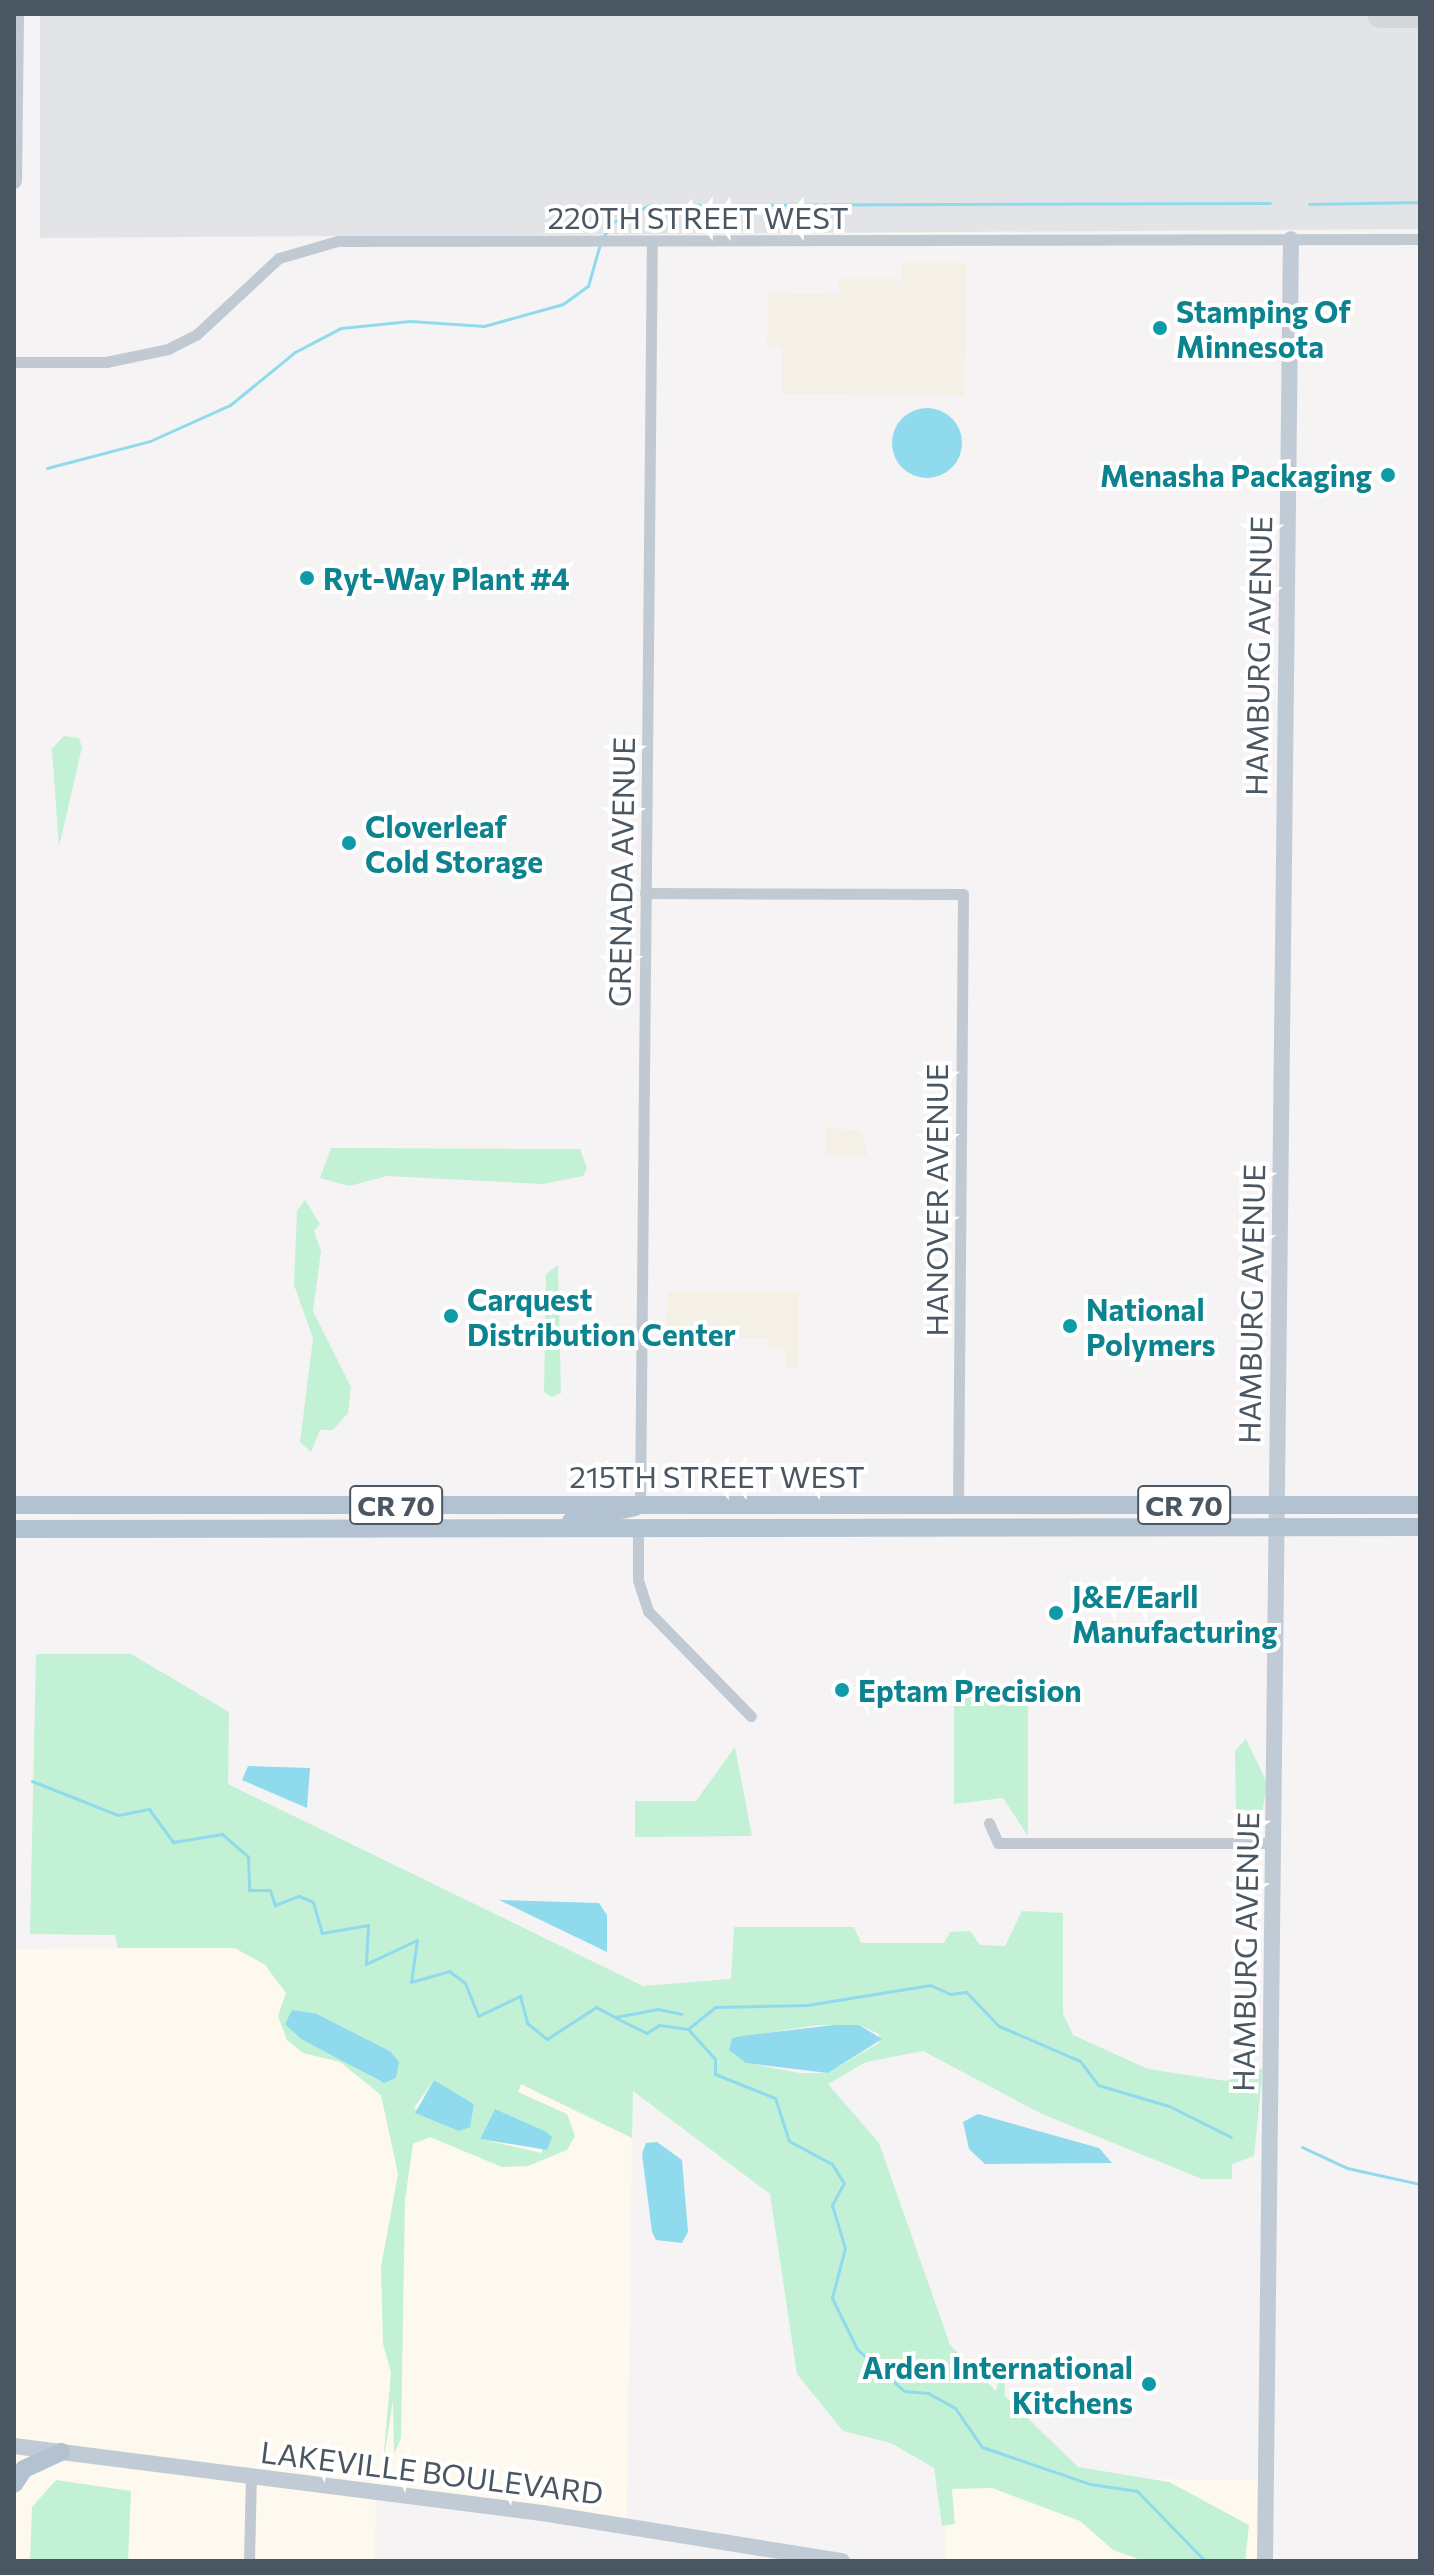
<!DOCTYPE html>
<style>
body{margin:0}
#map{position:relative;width:1434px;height:2575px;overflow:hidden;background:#f5f3f3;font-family:Commissioner,sans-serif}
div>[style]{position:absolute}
.commercial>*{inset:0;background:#fdf9ef}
.airport>*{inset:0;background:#e2e4e7}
.green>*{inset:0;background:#c3f1d5}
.sand>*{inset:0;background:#f5f0e5}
.water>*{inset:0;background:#90daee}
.round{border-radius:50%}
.stream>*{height:3px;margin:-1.5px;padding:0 1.5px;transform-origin:1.5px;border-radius:1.5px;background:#90daee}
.taxiway>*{height:28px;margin:-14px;padding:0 14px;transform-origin:14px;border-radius:14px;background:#d5d6d8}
.street>*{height:11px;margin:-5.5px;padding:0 5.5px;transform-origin:5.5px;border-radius:5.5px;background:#c1cad2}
.secondary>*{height:16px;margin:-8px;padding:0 8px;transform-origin:8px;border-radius:8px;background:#c1cbd6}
.primary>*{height:18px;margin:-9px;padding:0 9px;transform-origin:9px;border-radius:9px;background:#b3c2d1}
.dots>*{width:22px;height:22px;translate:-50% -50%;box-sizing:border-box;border:4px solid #fff;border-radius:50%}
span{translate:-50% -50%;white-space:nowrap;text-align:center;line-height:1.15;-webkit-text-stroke:8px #fff;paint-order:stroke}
.shield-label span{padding:2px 6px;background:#fff;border:2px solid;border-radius:6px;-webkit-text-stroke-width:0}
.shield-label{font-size:28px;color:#4a5661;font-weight:700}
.street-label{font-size:30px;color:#4a5661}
.culture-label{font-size:30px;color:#0d838f;font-weight:700}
.left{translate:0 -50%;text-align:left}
.right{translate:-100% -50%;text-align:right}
.frame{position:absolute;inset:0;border:16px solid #4a5661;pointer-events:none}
</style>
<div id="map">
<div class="commercial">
<i style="clip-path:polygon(235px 1948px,632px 2138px,627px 2520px,376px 2487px,375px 2561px,14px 2561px,14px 1949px)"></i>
<i style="clip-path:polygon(946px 2477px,1267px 2480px,1266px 2561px,945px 2561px)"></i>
</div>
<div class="airport">
<i style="clip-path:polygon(40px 14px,1420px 14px,1420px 229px,40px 238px)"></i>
</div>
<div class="green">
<i style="clip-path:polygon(64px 736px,79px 738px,82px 747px,59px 847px,52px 749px)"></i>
<i style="clip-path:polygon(331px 1148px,580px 1149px,587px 1168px,583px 1176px,543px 1184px,387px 1176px,349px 1186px,320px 1178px)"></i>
<i style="clip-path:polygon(305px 1200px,320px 1224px,314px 1231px,321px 1251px,313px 1311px,351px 1387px,348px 1413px,333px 1430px,320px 1430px,311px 1452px,300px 1442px,313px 1338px,294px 1285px,297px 1211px)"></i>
<i style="clip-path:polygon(558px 1265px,561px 1393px,552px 1397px,544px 1392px,546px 1274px)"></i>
<i style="clip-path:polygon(evenodd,36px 1654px,131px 1654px,229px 1712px,228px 1784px,643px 1986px,731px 1979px,734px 1927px,854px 1927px,861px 1943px,944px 1943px,950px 1932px,970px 1931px,980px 1945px,1005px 1946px,1022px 1911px,1063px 1913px,1063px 2014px,1073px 2035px,1148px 2069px,1226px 2081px,1263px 2068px,1254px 2156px,1232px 2164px,1232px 2179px,1202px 2179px,1042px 2114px,923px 2051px,866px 2062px,828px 2084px,879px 2143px,950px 2345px,996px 2391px,1004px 2359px,1005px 2396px,1078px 2467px,1169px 2482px,1249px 2525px,1245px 2561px,1144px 2561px,1113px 2550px,1080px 2521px,992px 2488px,952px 2489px,955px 2524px,942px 2526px,934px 2468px,891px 2443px,843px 2431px,797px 2374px,770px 2194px,633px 2091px,632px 2138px,521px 2084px,518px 2092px,567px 2114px,575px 2136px,567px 2150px,528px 2166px,502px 2167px,430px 2137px,413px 2144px,405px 2200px,401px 2438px,394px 2454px,393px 2401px,383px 2463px,391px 2372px,383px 2344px,381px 2267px,398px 2174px,381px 2095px,340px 2062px,303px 2053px,287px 2040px,278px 2016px,286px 1993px,265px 1965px,235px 1948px,118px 1948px,115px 1935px,30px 1934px,36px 1654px,317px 2014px,390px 2051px,396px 2078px,379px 2081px,331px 2054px,317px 2014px,36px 1654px,818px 2025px,859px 2025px,879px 2034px,879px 2043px,828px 2073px,800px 2073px,746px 2063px,732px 2038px,818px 2025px,36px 1654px,434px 2080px,474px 2104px,459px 2131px,414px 2108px,434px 2080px,36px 1654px,495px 2109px,545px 2131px,542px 2153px,480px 2139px,495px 2109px)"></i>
<i style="clip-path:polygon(954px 1696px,1028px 1696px,1028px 1836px,1003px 1798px,954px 1804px)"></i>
<i style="clip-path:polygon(1246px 1739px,1267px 1783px,1262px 1813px,1246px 1823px,1236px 1811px,1235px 1751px)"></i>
<i style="clip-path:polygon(735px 1747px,752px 1836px,635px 1837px,635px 1801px,696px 1801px)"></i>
<i style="clip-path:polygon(56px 2480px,131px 2491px,128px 2561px,30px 2561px,32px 2507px)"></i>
</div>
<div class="sand">
<i style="clip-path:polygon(901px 263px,967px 263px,964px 395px,782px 394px,782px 348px,767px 348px,768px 293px,839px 295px,839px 279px,901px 279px)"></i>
<i style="clip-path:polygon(826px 1128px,861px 1131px,868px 1157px,826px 1154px)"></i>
<i style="clip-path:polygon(668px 1291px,799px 1291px,799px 1368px,785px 1368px,785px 1349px,767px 1349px,767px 1338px,666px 1338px)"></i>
</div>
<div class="water">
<i class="round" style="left:892px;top:408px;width:70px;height:70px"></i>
<i style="clip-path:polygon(248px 1766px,310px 1768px,307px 1808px,242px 1780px)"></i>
<i style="clip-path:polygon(499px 1900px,599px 1903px,607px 1915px,607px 1952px)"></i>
<i style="clip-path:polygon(292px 2010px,317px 2014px,390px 2051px,399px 2062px,396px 2078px,384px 2083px,301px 2039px,285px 2024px)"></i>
<i style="clip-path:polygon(834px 2025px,859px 2025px,882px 2039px,828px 2073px,746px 2063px,729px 2050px,732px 2038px,742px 2036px)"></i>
<i style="clip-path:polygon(434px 2080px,474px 2104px,470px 2127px,459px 2131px,415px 2113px)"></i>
<i style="clip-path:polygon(495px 2109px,545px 2131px,552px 2137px,547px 2150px,480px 2139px)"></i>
<i style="clip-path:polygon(978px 2114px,1099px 2148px,1112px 2163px,985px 2164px,969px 2149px,963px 2122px)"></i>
<i style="clip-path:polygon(657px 2142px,682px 2160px,688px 2232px,682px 2243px,656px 2240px,652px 2232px,642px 2154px,646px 2143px)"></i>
</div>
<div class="stream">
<i style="left:1309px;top:204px;width:111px;rotate:-1deg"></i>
<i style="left:603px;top:237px;width:18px;rotate:-56deg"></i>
<i style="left:613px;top:222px;width:41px;rotate:-24.7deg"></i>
<i style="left:650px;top:205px;width:620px;rotate:-0.18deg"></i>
<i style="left:47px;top:468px;width:106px;rotate:-14.7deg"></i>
<i style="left:150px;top:441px;width:88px;rotate:-24.2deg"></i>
<i style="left:230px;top:405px;width:84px;rotate:-39.2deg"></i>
<i style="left:295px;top:352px;width:52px;rotate:-27.6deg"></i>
<i style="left:341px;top:328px;width:69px;rotate:-5.8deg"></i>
<i style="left:410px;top:321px;width:74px;rotate:3.9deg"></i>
<i style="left:484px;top:326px;width:82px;rotate:-15.6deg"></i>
<i style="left:563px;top:304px;width:31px;rotate:-36deg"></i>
<i style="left:588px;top:286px;width:44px;rotate:-74.1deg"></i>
<i style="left:32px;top:1781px;width:92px;rotate:21.6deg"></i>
<i style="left:118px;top:1815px;width:32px;rotate:-11deg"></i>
<i style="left:149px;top:1809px;width:41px;rotate:54deg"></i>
<i style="left:173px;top:1842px;width:50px;rotate:-9.3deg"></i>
<i style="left:222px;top:1834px;width:35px;rotate:41deg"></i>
<i style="left:248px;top:1857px;width:33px;rotate:88deg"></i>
<i style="left:249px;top:1890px;width:21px"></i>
<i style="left:270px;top:1890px;width:16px;rotate:72deg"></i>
<i style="left:275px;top:1905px;width:26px;rotate:-21deg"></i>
<i style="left:299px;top:1896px;width:15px;rotate:23deg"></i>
<i style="left:313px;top:1902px;width:32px;rotate:74deg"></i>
<i style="left:322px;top:1933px;width:47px;rotate:-9.9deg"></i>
<i style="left:368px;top:1925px;width:39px;rotate:93deg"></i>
<i style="left:366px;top:1964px;width:56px;rotate:-25.2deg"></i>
<i style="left:417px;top:1940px;width:42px;rotate:98.1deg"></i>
<i style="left:411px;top:1982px;width:40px;rotate:-16deg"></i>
<i style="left:449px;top:1971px;width:20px;rotate:37deg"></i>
<i style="left:465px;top:1983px;width:35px;rotate:68deg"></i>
<i style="left:478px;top:2016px;width:47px;rotate:-25.5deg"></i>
<i style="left:520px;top:1996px;width:28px;rotate:75deg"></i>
<i style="left:527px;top:2023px;width:26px;rotate:39deg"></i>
<i style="left:547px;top:2039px;width:59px;rotate:-33.1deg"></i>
<i style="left:596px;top:2007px;width:21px;rotate:28deg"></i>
<i style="left:615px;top:2017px;width:44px;rotate:-10.5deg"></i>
<i style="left:658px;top:2009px;width:24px;rotate:12deg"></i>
<i style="left:616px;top:2018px;width:34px;rotate:26deg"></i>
<i style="left:647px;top:2033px;width:14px;rotate:-34deg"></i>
<i style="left:659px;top:2025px;width:29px;rotate:8deg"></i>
<i style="left:688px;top:2029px;width:40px;rotate:48deg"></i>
<i style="left:715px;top:2059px;width:15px;rotate:90deg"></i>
<i style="left:715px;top:2074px;width:65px;rotate:21.8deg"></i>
<i style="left:775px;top:2098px;width:45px;rotate:72deg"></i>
<i style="left:789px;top:2141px;width:49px;rotate:28.1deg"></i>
<i style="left:832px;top:2164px;width:22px;rotate:58deg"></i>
<i style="left:844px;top:2183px;width:25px;rotate:119deg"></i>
<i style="left:832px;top:2205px;width:45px;rotate:73.2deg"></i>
<i style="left:845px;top:2248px;width:52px;rotate:104.6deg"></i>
<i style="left:832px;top:2298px;width:57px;rotate:63.9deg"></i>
<i style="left:857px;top:2349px;width:63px;rotate:41.8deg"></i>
<i style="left:904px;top:2391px;width:24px;rotate:5deg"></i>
<i style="left:928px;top:2393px;width:31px;rotate:29deg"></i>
<i style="left:955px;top:2408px;width:47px;rotate:55.3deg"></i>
<i style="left:982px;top:2447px;width:114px;rotate:18.9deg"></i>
<i style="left:1090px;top:2484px;width:48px;rotate:8.5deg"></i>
<i style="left:1137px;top:2491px;width:98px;rotate:45.8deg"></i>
<i style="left:688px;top:2029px;width:35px;rotate:-39deg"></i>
<i style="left:715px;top:2007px;width:92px;rotate:-1.2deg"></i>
<i style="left:807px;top:2005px;width:125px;rotate:-9.2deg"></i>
<i style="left:930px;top:1985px;width:22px;rotate:24deg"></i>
<i style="left:950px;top:1994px;width:16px;rotate:-7deg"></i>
<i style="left:966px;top:1992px;width:47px;rotate:45.9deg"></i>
<i style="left:999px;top:2026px;width:88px;rotate:23.4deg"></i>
<i style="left:1080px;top:2061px;width:30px;rotate:53deg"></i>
<i style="left:1098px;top:2085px;width:74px;rotate:16.5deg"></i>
<i style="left:1169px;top:2106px;width:69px;rotate:26.6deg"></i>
<i style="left:1302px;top:2147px;width:50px;rotate:25deg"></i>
<i style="left:1347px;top:2168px;width:75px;rotate:12.4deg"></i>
</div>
<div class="taxiway">
<i style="left:1381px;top:14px;width:33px"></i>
</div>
<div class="street">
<i style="left:14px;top:362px;width:92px"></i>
<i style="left:106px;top:362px;width:63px;rotate:-11.8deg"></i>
<i style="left:168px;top:349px;width:31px;rotate:-27deg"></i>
<i style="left:196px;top:335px;width:113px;rotate:-42.9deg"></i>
<i style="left:279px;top:258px;width:60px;rotate:-16.3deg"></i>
<i style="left:337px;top:241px;width:1083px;rotate:-0.11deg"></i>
<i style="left:645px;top:893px;width:318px;rotate:0.2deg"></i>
<i style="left:963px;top:894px;width:611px;rotate:90.47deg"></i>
<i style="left:640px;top:1503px;width:1262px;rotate:-89.46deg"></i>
<i style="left:638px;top:1531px;width:49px;rotate:90deg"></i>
<i style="left:638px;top:1580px;width:33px;rotate:72deg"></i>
<i style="left:648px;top:1611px;width:147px;rotate:45.6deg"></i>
<i style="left:989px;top:1823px;width:22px;rotate:66deg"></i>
<i style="left:998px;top:1843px;width:276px"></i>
<i style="left:249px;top:2561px;width:85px;rotate:-88.7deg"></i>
</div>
<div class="secondary">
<i style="left:14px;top:181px;width:167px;rotate:-89.3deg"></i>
<i style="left:14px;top:2446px;width:532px;rotate:7.23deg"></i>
<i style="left:542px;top:2513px;width:304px;rotate:9.1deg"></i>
<i style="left:1265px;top:2561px;width:2322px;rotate:-89.36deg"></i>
</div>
<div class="primary">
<i style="left:14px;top:1505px;width:1406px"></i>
<i style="left:571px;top:1521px;width:66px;rotate:-12.3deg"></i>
<i style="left:14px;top:1529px;width:1406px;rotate:-0.08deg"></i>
<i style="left:14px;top:2484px;width:18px;rotate:-56deg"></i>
<i style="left:24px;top:2469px;width:41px;rotate:-24.7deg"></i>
</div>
<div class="dots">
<i style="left:1160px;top:328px;background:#0f9aa8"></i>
<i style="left:1388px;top:475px;background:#0f9aa8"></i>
<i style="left:307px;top:578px;background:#0f9aa8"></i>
<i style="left:349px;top:843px;background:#0f9aa8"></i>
<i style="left:451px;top:1316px;background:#0f9aa8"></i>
<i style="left:1070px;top:1326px;background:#0f9aa8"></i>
<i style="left:1056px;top:1613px;background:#0f9aa8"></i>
<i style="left:842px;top:1690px;background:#0f9aa8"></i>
<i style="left:1149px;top:2384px;background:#0f9aa8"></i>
</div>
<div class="shield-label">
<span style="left:396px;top:1505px">CR 70</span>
<span style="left:1184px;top:1505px">CR 70</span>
</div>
<div class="street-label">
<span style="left:698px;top:217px">220TH STREET WEST</span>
<span style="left:1258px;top:656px;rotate:-89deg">HAMBURG AVENUE</span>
<span style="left:621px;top:872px;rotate:-89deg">GRENADA AVENUE</span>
<span style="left:936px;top:1200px;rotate:-90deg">HANOVER AVENUE</span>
<span style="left:1251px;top:1304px;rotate:-89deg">HAMBURG AVENUE</span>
<span style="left:717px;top:1476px">215TH STREET WEST</span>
<span style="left:1245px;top:1952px;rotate:-89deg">HAMBURG AVENUE</span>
<span style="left:432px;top:2472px;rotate:7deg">LAKEVILLE BOULEVARD</span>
</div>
<div class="culture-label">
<span class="left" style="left:1176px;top:328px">Stamping Of<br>Minnesota</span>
<span class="right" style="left:1372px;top:475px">Menasha Packaging</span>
<span class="left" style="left:323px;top:578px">Ryt-Way Plant #4</span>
<span class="left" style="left:365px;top:843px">Cloverleaf<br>Cold Storage</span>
<span class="left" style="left:467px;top:1316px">Carquest<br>Distribution Center</span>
<span class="left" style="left:1086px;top:1326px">National<br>Polymers</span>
<span class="left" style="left:1072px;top:1613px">J&amp;E/Earll<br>Manufacturing</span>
<span class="left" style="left:858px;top:1690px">Eptam Precision</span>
<span class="right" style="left:1133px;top:2384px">Arden International<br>Kitchens</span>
</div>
<div class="frame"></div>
</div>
